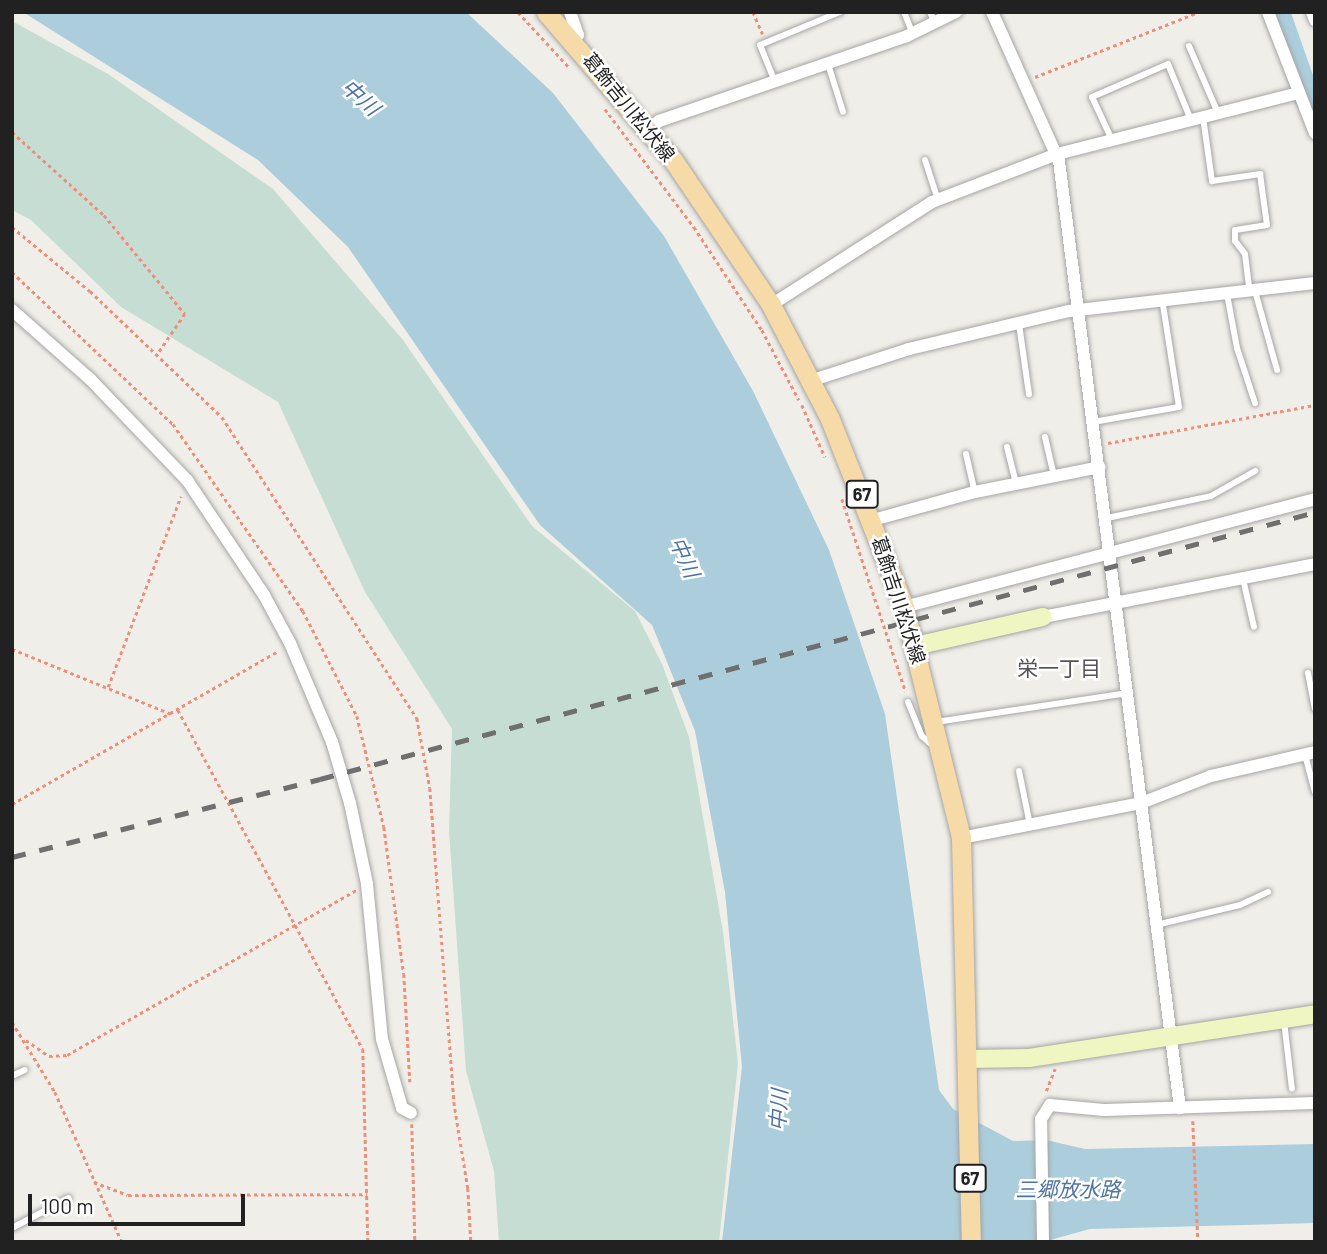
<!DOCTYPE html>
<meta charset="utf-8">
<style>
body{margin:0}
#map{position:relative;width:1327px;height:1254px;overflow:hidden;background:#f0eee8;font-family:Barlow,"Noto Sans JP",sans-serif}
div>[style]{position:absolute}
.wetland>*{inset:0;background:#c6ddd4}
.water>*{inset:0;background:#accddb}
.river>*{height:26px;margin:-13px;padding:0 13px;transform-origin:13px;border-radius:13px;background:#accddb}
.path>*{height:2.5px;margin-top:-1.25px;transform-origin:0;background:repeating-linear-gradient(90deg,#f08e79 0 3.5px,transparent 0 7px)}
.roads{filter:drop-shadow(0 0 2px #a5a5a5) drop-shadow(0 0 2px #a5a5a5)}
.lane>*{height:6px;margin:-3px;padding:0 3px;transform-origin:3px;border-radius:3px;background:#fff}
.street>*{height:12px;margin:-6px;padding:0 6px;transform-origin:6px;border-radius:6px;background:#fff}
.secondary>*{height:18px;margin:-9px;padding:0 9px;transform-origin:9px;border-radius:9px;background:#eff6c1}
.primary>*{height:19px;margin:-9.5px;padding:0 9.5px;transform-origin:9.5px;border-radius:9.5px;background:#f6daa8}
.rail>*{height:4.5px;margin-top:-2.25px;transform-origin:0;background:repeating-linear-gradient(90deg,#6f6f6f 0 14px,transparent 0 28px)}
span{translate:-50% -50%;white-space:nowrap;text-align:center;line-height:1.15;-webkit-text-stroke:5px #fff;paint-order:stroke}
.shield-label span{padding:2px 5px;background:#fff;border:2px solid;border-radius:5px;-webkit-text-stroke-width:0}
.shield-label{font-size:18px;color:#212121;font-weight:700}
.street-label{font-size:19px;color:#212121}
.water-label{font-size:21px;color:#5074a3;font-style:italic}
.neighbourhood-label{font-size:21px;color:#545454}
.frame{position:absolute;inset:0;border:14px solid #212121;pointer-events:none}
.scale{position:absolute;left:28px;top:1194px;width:217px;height:32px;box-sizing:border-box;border:4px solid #212121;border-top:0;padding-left:9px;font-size:21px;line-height:24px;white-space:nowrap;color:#212121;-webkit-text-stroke:5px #fff;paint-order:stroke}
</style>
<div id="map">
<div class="wetland">
<i style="clip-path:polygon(12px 21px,108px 74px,273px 189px,403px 340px,532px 526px,635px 611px,662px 664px,689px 737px,723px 932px,738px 1063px,719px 1242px,499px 1242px,494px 1171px,466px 1071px,449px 831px,452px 729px,365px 592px,278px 402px,121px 307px,31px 220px,12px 210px)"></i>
</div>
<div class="water">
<i style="clip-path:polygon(23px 12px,466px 12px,553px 93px,664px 236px,753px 391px,829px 550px,885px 714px,939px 1090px,953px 1109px,1013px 1141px,1046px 1140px,1085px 1149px,1315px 1144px,1315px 1223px,1090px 1229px,1050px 1240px,1016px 1242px,722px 1242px,742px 1067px,725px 892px,695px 731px,652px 625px,540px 525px,348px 247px,258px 160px)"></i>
</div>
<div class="river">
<i style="left:1277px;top:12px;width:93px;rotate:70.6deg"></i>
</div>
<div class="path">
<i style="left:518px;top:12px;width:75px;rotate:47.2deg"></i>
<i style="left:753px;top:12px;width:24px;rotate:66deg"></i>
<i style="left:1035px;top:77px;width:175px;rotate:-21.7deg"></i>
<i style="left:605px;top:109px;width:148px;rotate:53deg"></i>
<i style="left:694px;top:227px;width:123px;rotate:56.6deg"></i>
<i style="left:762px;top:330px;width:79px;rotate:62.1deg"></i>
<i style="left:12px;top:132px;width:124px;rotate:42.1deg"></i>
<i style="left:104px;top:215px;width:128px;rotate:50.7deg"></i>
<i style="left:185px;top:314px;width:50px;rotate:124.3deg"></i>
<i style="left:12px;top:227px;width:101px;rotate:39.4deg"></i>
<i style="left:90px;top:291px;width:182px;rotate:43.7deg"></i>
<i style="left:222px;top:417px;width:359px;rotate:57.1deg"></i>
<i style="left:417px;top:718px;width:71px;rotate:79.5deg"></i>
<i style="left:430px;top:788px;width:315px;rotate:85.6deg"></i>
<i style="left:454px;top:1102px;width:87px;rotate:80.8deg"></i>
<i style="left:468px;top:1188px;width:54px;rotate:86.8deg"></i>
<i style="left:12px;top:272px;width:221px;rotate:43.4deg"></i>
<i style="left:173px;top:424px;width:228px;rotate:55.2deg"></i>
<i style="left:303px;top:611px;width:118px;rotate:62.8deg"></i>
<i style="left:357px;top:716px;width:114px;rotate:76.3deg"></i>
<i style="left:384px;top:827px;width:148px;rotate:82.3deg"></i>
<i style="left:404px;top:974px;width:108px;rotate:86.8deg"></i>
<i style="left:802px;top:405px;width:57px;rotate:66.1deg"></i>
<i style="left:1108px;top:443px;width:210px;rotate:-10.4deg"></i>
<i style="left:842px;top:499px;width:203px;rotate:71.7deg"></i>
<i style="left:12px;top:649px;width:172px;rotate:22.2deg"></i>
<i style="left:108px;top:687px;width:204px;rotate:-69.1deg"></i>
<i style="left:178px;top:710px;width:386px;rotate:61.4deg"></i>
<i style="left:363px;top:1049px;width:193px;rotate:88.5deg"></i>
<i style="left:12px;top:804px;width:307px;rotate:-29.9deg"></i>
<i style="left:12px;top:1022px;width:82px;rotate:58.4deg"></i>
<i style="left:55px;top:1092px;width:164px;rotate:65.9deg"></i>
<i style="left:26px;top:1040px;width:28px;rotate:35deg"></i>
<i style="left:49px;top:1056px;width:18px;rotate:-3deg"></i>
<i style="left:67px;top:1055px;width:333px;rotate:-29.7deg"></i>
<i style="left:1046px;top:1091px;width:24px;rotate:-68deg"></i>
<i style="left:1193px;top:1121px;width:121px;rotate:87.6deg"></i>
<i style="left:412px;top:1124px;width:118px;rotate:88.5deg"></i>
<i style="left:94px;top:1182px;width:36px;rotate:21deg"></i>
<i style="left:128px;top:1195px;width:239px;rotate:-0.2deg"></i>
</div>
<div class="roads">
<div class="lane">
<i style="left:904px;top:12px;width:24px;rotate:68deg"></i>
<i style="left:930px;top:12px;width:12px;rotate:66deg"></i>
<i style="left:1189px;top:46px;width:73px;rotate:66.6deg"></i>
<i style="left:828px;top:64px;width:50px;rotate:72.6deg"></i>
<i style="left:775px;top:82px;width:40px;rotate:-112deg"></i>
<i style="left:760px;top:45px;width:87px;rotate:-22.4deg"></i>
<i style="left:1203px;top:117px;width:65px;rotate:82deg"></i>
<i style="left:1212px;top:181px;width:49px;rotate:-8.3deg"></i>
<i style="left:1260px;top:174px;width:51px;rotate:82.2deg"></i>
<i style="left:1267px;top:225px;width:32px;rotate:171deg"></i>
<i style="left:1235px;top:230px;width:11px;rotate:90deg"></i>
<i style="left:1235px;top:241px;width:16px;rotate:52deg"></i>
<i style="left:1245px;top:254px;width:35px;rotate:83deg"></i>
<i style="left:1112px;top:140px;width:47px;rotate:-114.9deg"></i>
<i style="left:1092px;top:97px;width:83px;rotate:-23.5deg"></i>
<i style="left:1168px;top:64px;width:61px;rotate:67.7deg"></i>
<i style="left:925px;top:160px;width:42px;rotate:72deg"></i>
<i style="left:1255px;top:291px;width:82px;rotate:74.4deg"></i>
<i style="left:1227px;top:294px;width:55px;rotate:79.5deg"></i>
<i style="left:1237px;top:348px;width:58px;rotate:71.9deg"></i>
<i style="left:1019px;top:324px;width:71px;rotate:81.9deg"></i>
<i style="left:1093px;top:422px;width:87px;rotate:-9.9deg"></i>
<i style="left:1179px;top:407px;width:109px;rotate:-98.9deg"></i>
<i style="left:1045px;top:437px;width:40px;rotate:77deg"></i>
<i style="left:1007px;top:447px;width:37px;rotate:76deg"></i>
<i style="left:966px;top:454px;width:39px;rotate:77deg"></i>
<i style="left:1107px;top:518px;width:106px;rotate:-11.9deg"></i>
<i style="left:1211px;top:496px;width:51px;rotate:-29.6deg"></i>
<i style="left:1243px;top:579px;width:49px;rotate:77.1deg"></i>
<i style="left:1308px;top:673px;width:36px;rotate:79deg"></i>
<i style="left:908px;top:702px;width:37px;rotate:68deg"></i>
<i style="left:922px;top:736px;width:13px;rotate:42deg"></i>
<i style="left:936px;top:722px;width:194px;rotate:-8.6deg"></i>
<i style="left:1305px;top:755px;width:38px;rotate:75deg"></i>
<i style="left:1019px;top:771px;width:55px;rotate:78.5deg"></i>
<i style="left:1156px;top:925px;width:86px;rotate:-13.4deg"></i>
<i style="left:1240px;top:905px;width:31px;rotate:-25deg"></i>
<i style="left:1284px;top:1021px;width:68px;rotate:83.3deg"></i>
<i style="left:12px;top:1076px;width:14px;rotate:-25deg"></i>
<i style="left:12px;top:1228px;width:64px;rotate:-27.8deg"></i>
</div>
<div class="street">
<i style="left:570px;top:12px;width:24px;rotate:71deg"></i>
<i style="left:578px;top:35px;width:6px;rotate:129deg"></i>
<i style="left:992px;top:12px;width:163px;rotate:65.8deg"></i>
<i style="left:1059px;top:161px;width:955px;rotate:82.72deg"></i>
<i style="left:1268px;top:12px;width:130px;rotate:68.8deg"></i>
<i style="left:1312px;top:12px;width:9px;rotate:69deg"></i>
<i style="left:648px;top:129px;width:14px;rotate:-36deg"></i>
<i style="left:659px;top:121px;width:262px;rotate:-18.9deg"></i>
<i style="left:907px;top:36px;width:55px;rotate:-26.1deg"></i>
<i style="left:771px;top:305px;width:191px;rotate:-32.6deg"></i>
<i style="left:932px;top:202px;width:134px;rotate:-21deg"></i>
<i style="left:1057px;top:154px;width:249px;rotate:-14.2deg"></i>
<i style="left:12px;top:310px;width:104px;rotate:41.5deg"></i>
<i style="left:90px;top:379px;width:140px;rotate:46.2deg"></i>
<i style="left:187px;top:480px;width:138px;rotate:56.2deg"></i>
<i style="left:264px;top:595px;width:55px;rotate:61.6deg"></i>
<i style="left:290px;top:643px;width:108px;rotate:67deg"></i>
<i style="left:332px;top:742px;width:64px;rotate:73.6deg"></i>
<i style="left:350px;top:803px;width:83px;rotate:78.1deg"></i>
<i style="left:367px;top:884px;width:156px;rotate:84.5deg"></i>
<i style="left:382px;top:1039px;width:72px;rotate:73.8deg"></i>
<i style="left:402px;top:1108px;width:10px;rotate:29deg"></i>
<i style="left:813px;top:380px;width:101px;rotate:-17.9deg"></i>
<i style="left:909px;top:349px;width:164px;rotate:-13.4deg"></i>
<i style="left:1069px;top:311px;width:248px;rotate:-6.5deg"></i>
<i style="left:873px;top:520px;width:106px;rotate:-15.4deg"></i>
<i style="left:975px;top:492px;width:127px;rotate:-11.3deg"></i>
<i style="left:904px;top:607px;width:425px;rotate:-14.7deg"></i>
<i style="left:1043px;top:617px;width:277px;rotate:-11deg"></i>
<i style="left:961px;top:838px;width:183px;rotate:-11deg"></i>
<i style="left:1141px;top:803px;width:75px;rotate:-21.1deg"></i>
<i style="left:1211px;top:776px;width:107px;rotate:-13deg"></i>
<i style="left:1043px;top:1242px;width:123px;rotate:-90.9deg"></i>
<i style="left:1041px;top:1119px;width:17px;rotate:-57deg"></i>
<i style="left:1050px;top:1105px;width:54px;rotate:5.3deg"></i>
<i style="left:1104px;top:1110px;width:211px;rotate:-1.9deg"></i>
</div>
<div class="secondary">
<i style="left:915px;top:646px;width:131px;rotate:-12.8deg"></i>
<i style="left:968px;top:1059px;width:61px;rotate:-0.9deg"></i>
<i style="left:1029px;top:1058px;width:289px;rotate:-8.7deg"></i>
</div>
<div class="primary">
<i style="left:546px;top:12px;width:195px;rotate:49.4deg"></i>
<i style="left:673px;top:160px;width:175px;rotate:55.9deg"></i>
<i style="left:771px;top:305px;width:128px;rotate:62.6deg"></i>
<i style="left:830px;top:419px;width:202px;rotate:68.5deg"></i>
<i style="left:904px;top:607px;width:238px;rotate:76.1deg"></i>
<i style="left:961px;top:838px;width:404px;rotate:88.6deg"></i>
</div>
</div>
<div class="rail">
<i style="left:12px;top:857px;width:318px;rotate:-14.2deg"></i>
<i style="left:320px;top:779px;width:1030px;rotate:-15.02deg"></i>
</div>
<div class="shield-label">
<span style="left:862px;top:494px">67</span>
<span style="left:970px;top:1178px">67</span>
</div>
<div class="street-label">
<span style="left:629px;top:107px;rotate:51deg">葛飾吉川松伏線</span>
<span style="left:899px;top:600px;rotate:72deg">葛飾吉川松伏線</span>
</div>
<div class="water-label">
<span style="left:361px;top:97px;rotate:42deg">中川</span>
<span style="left:685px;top:557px;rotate:66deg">中川</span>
<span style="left:778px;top:1110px;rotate:-87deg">中川</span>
<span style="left:1068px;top:1189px">三郷放水路</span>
</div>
<div class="neighbourhood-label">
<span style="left:1059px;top:668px">栄一丁目</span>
</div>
<div class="frame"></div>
<div class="scale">100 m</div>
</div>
